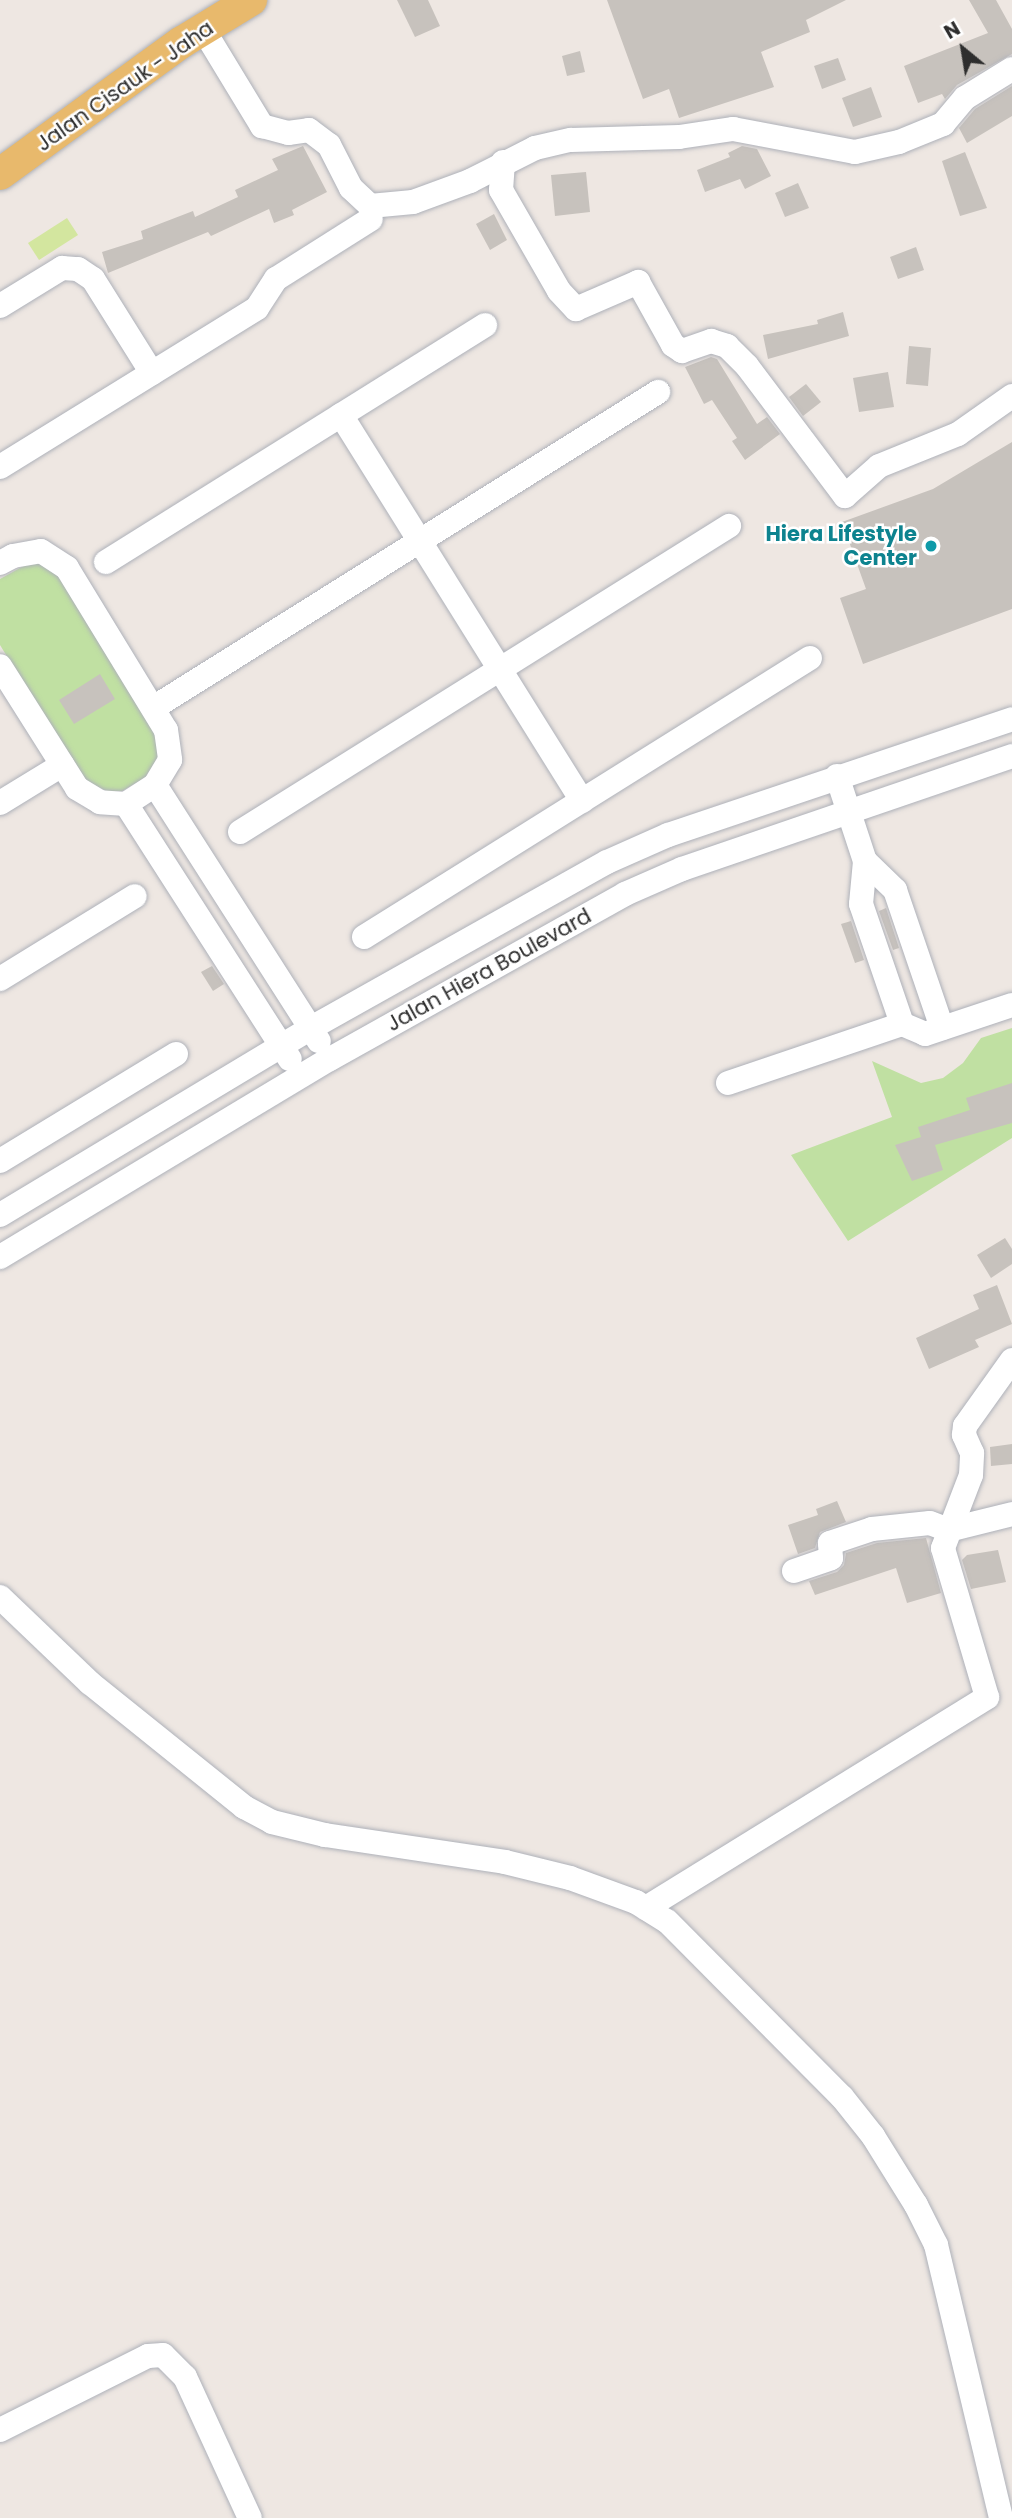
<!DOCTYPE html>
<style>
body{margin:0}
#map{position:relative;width:1012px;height:2518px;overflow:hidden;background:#eee7e2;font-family:Poppins,sans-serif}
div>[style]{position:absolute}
.green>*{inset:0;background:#c0e0a2}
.pitch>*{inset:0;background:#d3e69f}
.building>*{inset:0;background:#c7c2bd}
.roads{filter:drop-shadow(0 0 2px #aeb1b9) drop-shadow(0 0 2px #aeb1b9)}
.minor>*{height:24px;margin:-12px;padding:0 12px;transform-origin:12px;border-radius:12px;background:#fff}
.major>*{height:32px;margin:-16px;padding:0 16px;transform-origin:16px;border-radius:16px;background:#e8b96c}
.dots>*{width:19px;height:19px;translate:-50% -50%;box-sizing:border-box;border:4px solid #fff;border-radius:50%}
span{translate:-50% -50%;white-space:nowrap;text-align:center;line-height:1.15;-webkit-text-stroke:5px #fff;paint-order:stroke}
.street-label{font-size:21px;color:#2e2e2e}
.culture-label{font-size:21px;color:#0d838f;font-weight:700}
.right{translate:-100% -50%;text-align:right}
.north{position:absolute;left:928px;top:14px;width:70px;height:70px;-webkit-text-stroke:5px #fff;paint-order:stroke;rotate:330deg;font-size:19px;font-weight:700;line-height:28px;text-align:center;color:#2e2e2e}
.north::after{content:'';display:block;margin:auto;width:24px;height:32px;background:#2e2e2e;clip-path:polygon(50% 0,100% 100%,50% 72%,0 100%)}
</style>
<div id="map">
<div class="green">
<i style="clip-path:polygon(29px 563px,45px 563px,61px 575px,150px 723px,161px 752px,145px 778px,122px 791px,109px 792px,83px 780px,0 645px,0 579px)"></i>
<i style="clip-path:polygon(1012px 1028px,1012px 1138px,848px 1241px,791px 1155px,892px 1117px,872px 1061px,921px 1083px,943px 1078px,963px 1063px,981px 1038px)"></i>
</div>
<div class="pitch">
<i style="clip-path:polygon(67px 218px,78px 235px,39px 260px,28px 243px)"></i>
</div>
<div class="building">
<i style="clip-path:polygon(397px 0,428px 0,440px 26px,415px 37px)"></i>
<i style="clip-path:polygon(607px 0,846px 0,806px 20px,810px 32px,761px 52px,774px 87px,679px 118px,669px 89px,643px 99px)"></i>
<i style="clip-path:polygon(969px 0,996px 0,1012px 29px,1012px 54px,957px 85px,945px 99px,942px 94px,918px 103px,904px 66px,988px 33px)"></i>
<i style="clip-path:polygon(580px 51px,585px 72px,567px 76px,562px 56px)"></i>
<i style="clip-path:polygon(838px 58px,846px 80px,822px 89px,814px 66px)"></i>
<i style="clip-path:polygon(1012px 86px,1012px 116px,967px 143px,959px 128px,975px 109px)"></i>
<i style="clip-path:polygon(871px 87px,882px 117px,853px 127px,842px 98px)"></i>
<i style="clip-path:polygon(303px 146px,327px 192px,292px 210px,294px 215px,274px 223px,269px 209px,211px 236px,208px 232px,108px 273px,102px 252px,143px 239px,141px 231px,193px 211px,195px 217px,238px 197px,235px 190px,278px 170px,272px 159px)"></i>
<i style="clip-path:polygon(742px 146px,757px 149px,771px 176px,745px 189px,740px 179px,705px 192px,697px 170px,730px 157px,728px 153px)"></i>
<i style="clip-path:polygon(965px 152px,987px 208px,960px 216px,942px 161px)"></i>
<i style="clip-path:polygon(586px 172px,590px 212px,555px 216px,551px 175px)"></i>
<i style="clip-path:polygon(798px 183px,809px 208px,785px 217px,775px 193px)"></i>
<i style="clip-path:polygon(494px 214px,507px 240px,490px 250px,476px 224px)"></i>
<i style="clip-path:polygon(916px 247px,924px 270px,898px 279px,890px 257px)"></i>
<i style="clip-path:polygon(843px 312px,849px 336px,768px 359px,763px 335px,818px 324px,817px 320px)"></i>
<i style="clip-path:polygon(909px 346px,931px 348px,928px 386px,906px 384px)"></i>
<i style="clip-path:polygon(711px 357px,717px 359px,757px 424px,767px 417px,780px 434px,745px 460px,732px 441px,737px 438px,712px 400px,704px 404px,685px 367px)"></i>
<i style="clip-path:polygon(888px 372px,894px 407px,859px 412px,853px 378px)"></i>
<i style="clip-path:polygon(806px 384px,821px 402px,803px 416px,789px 397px)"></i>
<i style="clip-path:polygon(1012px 442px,1012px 609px,863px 664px,840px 598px,866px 589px,842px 522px,933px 489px)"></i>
<i style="clip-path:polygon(100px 674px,115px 699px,74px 724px,59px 700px)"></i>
<i style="clip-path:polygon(886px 908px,899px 948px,893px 950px,879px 911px)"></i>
<i style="clip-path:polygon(851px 921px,864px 960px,855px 963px,841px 924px)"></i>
<i style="clip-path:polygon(212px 966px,224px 984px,213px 991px,201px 972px)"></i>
<i style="clip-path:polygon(1012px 1083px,1012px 1123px,935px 1145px,943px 1170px,912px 1181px,895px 1145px,921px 1137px,918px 1127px,970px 1110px,966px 1098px)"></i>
<i style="clip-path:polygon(1005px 1238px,1012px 1249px,1012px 1264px,991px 1278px,977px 1255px)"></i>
<i style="clip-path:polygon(997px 1285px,1012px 1324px,975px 1340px,979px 1347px,929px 1369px,916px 1338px,979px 1309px,973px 1295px)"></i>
<i style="clip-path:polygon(1012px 1444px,1012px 1464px,991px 1466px,990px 1447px)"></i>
<i style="clip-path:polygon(837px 1501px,846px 1522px,820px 1532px,815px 1548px,798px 1554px,788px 1525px,818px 1515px,816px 1509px)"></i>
<i style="clip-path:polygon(926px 1538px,941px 1593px,907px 1603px,896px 1568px,815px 1595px,809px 1581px,837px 1572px,844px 1565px,846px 1553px,877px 1543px)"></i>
<i style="clip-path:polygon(998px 1550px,1006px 1582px,971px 1589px,962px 1560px,967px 1555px)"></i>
</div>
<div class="roads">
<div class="minor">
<i style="left:203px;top:29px;width:114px;rotate:58.7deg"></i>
<i style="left:262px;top:126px;width:27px;rotate:15deg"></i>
<i style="left:288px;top:133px;width:21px;rotate:-8deg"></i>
<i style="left:309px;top:130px;width:25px;rotate:37deg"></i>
<i style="left:329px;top:145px;width:48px;rotate:62.9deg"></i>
<i style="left:351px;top:188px;width:26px;rotate:43deg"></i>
<i style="left:370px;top:206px;width:43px;rotate:-5.3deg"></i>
<i style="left:413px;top:202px;width:61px;rotate:-20.2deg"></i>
<i style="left:470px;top:181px;width:73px;rotate:-26.9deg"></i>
<i style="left:535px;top:148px;width:37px;rotate:-13deg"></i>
<i style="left:571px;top:140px;width:108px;rotate:-1.6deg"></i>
<i style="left:679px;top:137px;width:55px;rotate:-8.4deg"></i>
<i style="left:733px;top:129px;width:124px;rotate:10.7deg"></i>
<i style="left:855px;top:152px;width:45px;rotate:-12.8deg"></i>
<i style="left:899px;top:142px;width:48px;rotate:-22.2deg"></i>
<i style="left:943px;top:124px;width:34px;rotate:-50deg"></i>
<i style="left:965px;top:98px;width:55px;rotate:-31.7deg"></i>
<i style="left:503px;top:162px;width:28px;rotate:94deg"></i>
<i style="left:501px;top:190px;width:116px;rotate:60.1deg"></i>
<i style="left:559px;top:291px;width:25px;rotate:47deg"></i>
<i style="left:576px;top:309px;width:68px;rotate:-23.5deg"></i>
<i style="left:638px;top:282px;width:72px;rotate:60.9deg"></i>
<i style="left:673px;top:345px;width:11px;rotate:34deg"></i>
<i style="left:682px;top:351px;width:31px;rotate:-19deg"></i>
<i style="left:711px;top:341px;width:17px;rotate:17deg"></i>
<i style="left:727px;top:346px;width:28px;rotate:45deg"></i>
<i style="left:747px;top:366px;width:163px;rotate:53deg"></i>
<i style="left:845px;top:496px;width:45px;rotate:-41.4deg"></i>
<i style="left:879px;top:466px;width:85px;rotate:-22.1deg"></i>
<i style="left:958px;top:434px;width:66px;rotate:-35.1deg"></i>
<i style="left:0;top:306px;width:73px;rotate:-31.5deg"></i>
<i style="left:62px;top:268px;width:16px;rotate:4deg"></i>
<i style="left:78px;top:269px;width:18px;rotate:34deg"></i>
<i style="left:93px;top:279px;width:111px;rotate:57.9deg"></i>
<i style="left:341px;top:415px;width:455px;rotate:58deg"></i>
<i style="left:0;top:467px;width:302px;rotate:-31.7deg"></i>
<i style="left:257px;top:308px;width:35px;rotate:-57deg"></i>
<i style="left:276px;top:279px;width:112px;rotate:-32.3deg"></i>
<i style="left:106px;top:562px;width:447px;rotate:-32deg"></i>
<i style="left:0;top:563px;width:15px;rotate:-28deg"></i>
<i style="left:13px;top:556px;width:28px;rotate:-10deg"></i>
<i style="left:41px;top:551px;width:31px;rotate:33deg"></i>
<i style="left:67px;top:568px;width:190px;rotate:58.6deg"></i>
<i style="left:166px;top:730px;width:30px;rotate:82deg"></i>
<i style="left:170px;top:760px;width:29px;rotate:121deg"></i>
<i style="left:155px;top:785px;width:35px;rotate:147deg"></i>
<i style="left:126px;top:804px;width:26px;rotate:-176deg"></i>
<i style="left:100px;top:802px;width:27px;rotate:-149deg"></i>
<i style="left:77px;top:788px;width:144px;rotate:-122.3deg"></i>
<i style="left:153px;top:708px;width:596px;rotate:-32.04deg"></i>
<i style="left:837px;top:776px;width:89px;rotate:71.8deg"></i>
<i style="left:865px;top:861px;width:43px;rotate:95.3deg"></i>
<i style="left:861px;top:904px;width:127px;rotate:71.1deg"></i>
<i style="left:155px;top:785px;width:304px;rotate:57.4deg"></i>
<i style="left:0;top:803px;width:73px;rotate:-31.5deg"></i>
<i style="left:126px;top:804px;width:303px;rotate:57.3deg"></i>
<i style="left:240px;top:832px;width:577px;rotate:-32.04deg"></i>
<i style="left:865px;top:861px;width:42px;rotate:44deg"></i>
<i style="left:895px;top:890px;width:146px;rotate:71.2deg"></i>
<i style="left:364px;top:937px;width:526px;rotate:-32.03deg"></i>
<i style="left:0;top:979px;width:158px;rotate:-31.6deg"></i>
<i style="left:728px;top:1083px;width:184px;rotate:-18.7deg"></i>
<i style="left:902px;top:1024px;width:25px;rotate:23deg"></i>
<i style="left:925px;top:1034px;width:92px;rotate:-18.4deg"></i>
<i style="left:0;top:1161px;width:206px;rotate:-31.3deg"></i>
<i style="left:0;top:1215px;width:363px;rotate:-31deg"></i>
<i style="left:311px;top:1028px;width:339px;rotate:-29.3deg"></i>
<i style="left:607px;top:862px;width:67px;rotate:-23.9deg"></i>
<i style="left:668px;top:835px;width:363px;rotate:-18.6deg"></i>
<i style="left:0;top:1257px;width:385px;rotate:-31deg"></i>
<i style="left:330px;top:1059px;width:338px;rotate:-29.2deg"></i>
<i style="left:625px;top:894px;width:62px;rotate:-23.7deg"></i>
<i style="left:682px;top:869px;width:349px;rotate:-18.9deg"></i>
<i style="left:794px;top:1571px;width:39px;rotate:-19deg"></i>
<i style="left:831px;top:1558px;width:15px;rotate:-94deg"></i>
<i style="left:830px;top:1543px;width:44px;rotate:-18.4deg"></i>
<i style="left:872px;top:1529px;width:58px;rotate:-5.9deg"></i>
<i style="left:930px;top:1523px;width:19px;rotate:21deg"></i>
<i style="left:948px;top:1530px;width:66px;rotate:-14deg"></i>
<i style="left:0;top:1597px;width:124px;rotate:43.7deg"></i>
<i style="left:90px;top:1683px;width:198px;rotate:38.8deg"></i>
<i style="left:244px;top:1807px;width:32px;rotate:28deg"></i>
<i style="left:272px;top:1822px;width:55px;rotate:13.8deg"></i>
<i style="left:325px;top:1835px;width:182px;rotate:8.5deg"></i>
<i style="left:505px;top:1862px;width:67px;rotate:13.8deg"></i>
<i style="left:570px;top:1878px;width:70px;rotate:20deg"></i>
<i style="left:636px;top:1902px;width:36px;rotate:32deg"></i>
<i style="left:667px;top:1921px;width:248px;rotate:45.2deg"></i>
<i style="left:842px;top:2097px;width:50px;rotate:51.5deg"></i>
<i style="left:873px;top:2136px;width:81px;rotate:58.1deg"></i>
<i style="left:916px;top:2205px;width:45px;rotate:63.4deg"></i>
<i style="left:936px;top:2245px;width:281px;rotate:76.6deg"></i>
<i style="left:646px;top:1908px;width:401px;rotate:-31.7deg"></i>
<i style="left:987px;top:1697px;width:155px;rotate:-106.5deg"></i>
<i style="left:943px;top:1548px;width:78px;rotate:-69deg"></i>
<i style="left:971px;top:1475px;width:22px;rotate:-87deg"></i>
<i style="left:972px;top:1453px;width:20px;rotate:-114deg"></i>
<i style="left:964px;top:1435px;width:9px;rotate:-84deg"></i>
<i style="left:965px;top:1426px;width:81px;rotate:-54.5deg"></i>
<i style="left:0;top:2430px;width:165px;rotate:-26.6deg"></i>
<i style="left:148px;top:2356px;width:15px;rotate:-4deg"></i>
<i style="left:163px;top:2355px;width:31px;rotate:45deg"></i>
<i style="left:185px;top:2377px;width:155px;rotate:65.3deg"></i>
</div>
<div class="major">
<i style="left:0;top:174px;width:225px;rotate:-36deg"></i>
<i style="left:182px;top:42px;width:81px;rotate:-31.3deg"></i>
</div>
</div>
<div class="dots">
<i style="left:931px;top:546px;background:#0f9aa8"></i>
</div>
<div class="street-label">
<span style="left:125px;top:86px;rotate:-35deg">Jalan Cisauk - Jaha</span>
<span style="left:489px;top:970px;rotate:-29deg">Jalan Hiera Boulevard</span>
</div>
<div class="culture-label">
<span class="right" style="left:917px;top:546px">Hiera Lifestyle<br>Center</span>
</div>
<div class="north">N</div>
</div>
